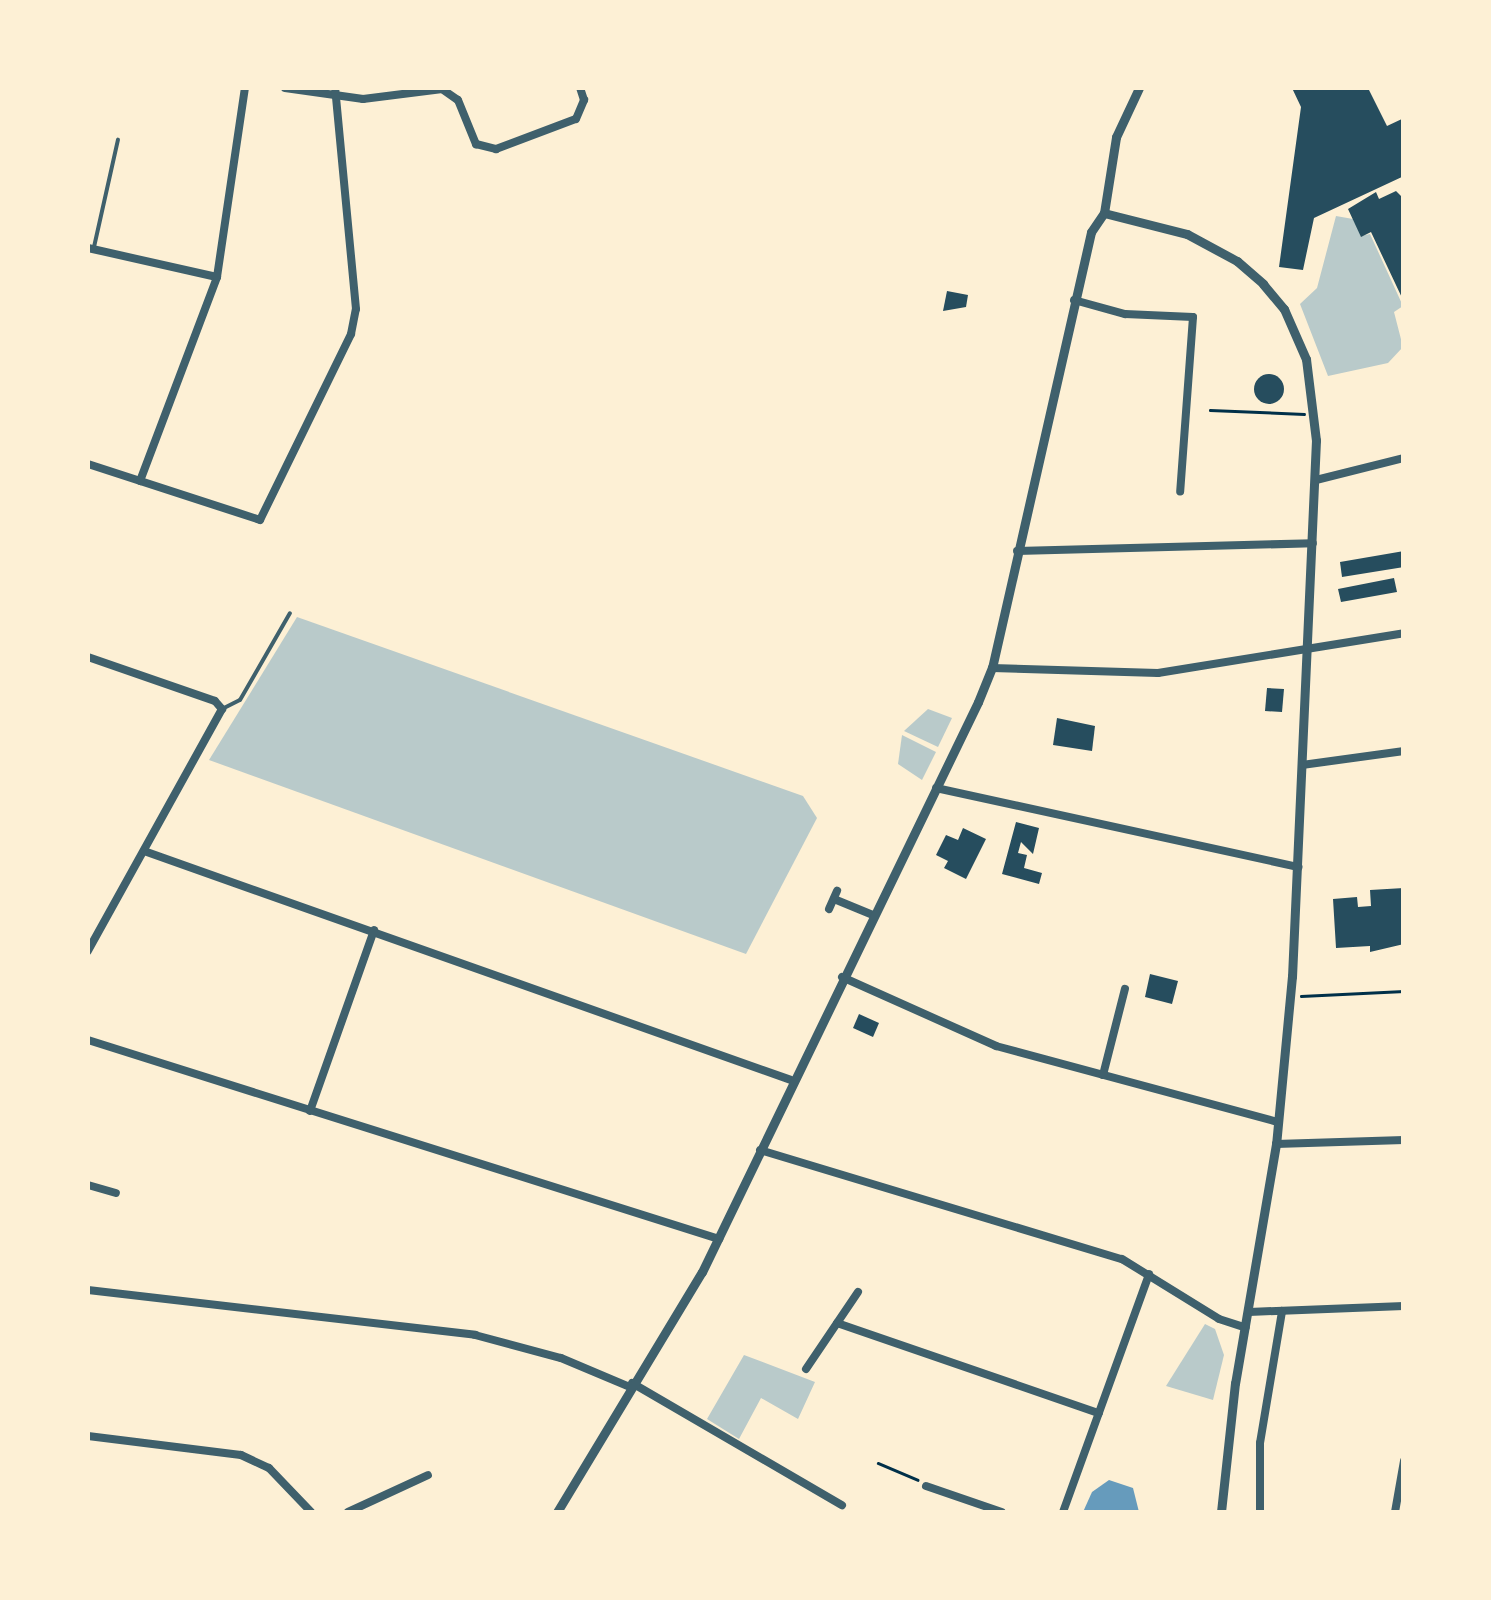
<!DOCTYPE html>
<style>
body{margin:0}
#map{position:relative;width:1491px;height:1600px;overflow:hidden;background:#fdf0d5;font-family:Overpass,sans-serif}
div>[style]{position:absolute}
.green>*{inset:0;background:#b9caca}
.water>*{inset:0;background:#669bbc}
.building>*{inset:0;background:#264d5e}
.round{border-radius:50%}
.path>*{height:2.5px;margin:-1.25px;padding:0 1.25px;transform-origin:1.25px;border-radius:1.25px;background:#003049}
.service>*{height:4px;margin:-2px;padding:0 2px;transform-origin:2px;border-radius:2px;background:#3f606c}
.minor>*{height:8px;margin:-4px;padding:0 4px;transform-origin:4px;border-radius:4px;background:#3f606c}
.tertiary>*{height:9px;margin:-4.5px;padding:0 4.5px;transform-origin:4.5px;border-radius:4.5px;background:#3f606c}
span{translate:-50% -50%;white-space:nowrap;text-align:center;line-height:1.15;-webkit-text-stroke:9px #fdf0d5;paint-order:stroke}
.frame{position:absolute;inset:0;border:90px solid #fdf0d5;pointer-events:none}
</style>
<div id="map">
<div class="green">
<i style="clip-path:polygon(1336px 216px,1353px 219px,1361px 236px,1370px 234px,1403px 306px,1394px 312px,1403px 347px,1388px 363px,1328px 376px,1300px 304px,1317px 288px)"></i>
<i style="clip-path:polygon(297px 617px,803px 796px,817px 818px,746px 954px,209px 760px)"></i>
<i style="clip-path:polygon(928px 709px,952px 718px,938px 747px,904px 731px)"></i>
<i style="clip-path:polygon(902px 735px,936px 752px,922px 780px,898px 764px)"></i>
<i style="clip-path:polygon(1205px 1324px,1215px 1329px,1224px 1355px,1213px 1400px,1166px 1386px)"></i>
<i style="clip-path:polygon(744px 1355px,815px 1382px,798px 1419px,761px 1398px,739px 1439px,707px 1419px)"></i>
</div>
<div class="water">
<i style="clip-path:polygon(1109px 1480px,1133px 1488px,1139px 1512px,1083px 1512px,1092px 1492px)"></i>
</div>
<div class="building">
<i style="clip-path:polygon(1292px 88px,1368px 88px,1387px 126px,1404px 118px,1404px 176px,1314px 218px,1303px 270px,1279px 267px,1301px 107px)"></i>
<i style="clip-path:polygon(1396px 191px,1404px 199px,1404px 302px,1371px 232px,1361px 237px,1348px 209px,1376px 192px,1379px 199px)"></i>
<i style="clip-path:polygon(947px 291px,968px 295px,966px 307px,943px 311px)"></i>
<i class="round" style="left:1254px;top:374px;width:30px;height:30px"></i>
<i style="clip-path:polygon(1404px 551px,1404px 567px,1342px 577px,1340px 562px)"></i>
<i style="clip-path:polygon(1394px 578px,1397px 592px,1341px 602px,1338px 589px)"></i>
<i style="clip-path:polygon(1267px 688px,1284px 689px,1282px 712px,1265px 711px)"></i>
<i style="clip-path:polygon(1057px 718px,1095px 726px,1092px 751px,1053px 745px)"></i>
<i style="clip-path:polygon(1016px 822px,1039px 828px,1033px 854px,1021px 842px,1018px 853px,1027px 855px,1024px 868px,1042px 873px,1039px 884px,1002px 874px)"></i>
<i style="clip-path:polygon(963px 828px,986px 839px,966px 879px,944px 868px,948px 861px,936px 855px,946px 835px,958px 840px)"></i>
<i style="clip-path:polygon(1404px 888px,1404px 944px,1370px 952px,1370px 946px,1336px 948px,1333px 899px,1357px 897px,1358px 907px,1371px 906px,1370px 890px)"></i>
<i style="clip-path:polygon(1150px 974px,1178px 981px,1172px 1004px,1145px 997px)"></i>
<i style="clip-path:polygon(859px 1014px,879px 1023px,873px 1037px,853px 1028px)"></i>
</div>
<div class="path">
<i style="left:1210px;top:410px;width:94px;rotate:2.4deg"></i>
<i style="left:1301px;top:996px;width:103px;rotate:-2.8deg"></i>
<i style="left:878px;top:1463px;width:43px;rotate:23deg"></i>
</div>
<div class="service">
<i style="left:94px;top:247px;width:110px;rotate:-77.4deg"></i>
<i style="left:222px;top:709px;width:20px;rotate:-27deg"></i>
<i style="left:240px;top:700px;width:100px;rotate:-60.1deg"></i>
</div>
<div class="minor">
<i style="left:285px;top:88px;width:79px;rotate:8deg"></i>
<i style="left:363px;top:99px;width:80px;rotate:-7.2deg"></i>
<i style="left:442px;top:89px;width:19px;rotate:35deg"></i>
<i style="left:458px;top:100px;width:48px;rotate:67.8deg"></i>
<i style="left:476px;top:144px;width:21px;rotate:14deg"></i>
<i style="left:496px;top:149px;width:85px;rotate:-20.6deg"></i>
<i style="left:576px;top:119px;width:21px;rotate:-67deg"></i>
<i style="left:584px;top:100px;width:13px;rotate:-108deg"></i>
<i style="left:88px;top:248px;width:132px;rotate:12.7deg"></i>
<i style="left:1074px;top:300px;width:53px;rotate:15.4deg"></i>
<i style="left:1125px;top:314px;width:68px;rotate:2.5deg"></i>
<i style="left:1193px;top:317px;width:175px;rotate:94.2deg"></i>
<i style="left:88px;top:464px;width:181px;rotate:18deg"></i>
<i style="left:260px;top:520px;width:207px;rotate:-63.9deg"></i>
<i style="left:351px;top:334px;width:25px;rotate:-79deg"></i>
<i style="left:356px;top:309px;width:222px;rotate:-95.4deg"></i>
<i style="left:1316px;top:480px;width:91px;rotate:-14deg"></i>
<i style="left:140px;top:481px;width:218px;rotate:-69.3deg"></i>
<i style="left:217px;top:277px;width:191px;rotate:-81.6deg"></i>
<i style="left:1017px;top:551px;width:296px;rotate:-1.5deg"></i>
<i style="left:88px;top:657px;width:134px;rotate:19.1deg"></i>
<i style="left:215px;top:701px;width:11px;rotate:49deg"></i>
<i style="left:222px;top:709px;width:277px;rotate:119deg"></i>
<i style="left:992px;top:668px;width:166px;rotate:1.7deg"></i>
<i style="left:1158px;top:673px;width:249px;rotate:-9.2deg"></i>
<i style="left:1302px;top:765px;width:103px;rotate:-7.8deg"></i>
<i style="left:936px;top:788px;width:371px;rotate:12.3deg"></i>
<i style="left:144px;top:851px;width:686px;rotate:19.49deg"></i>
<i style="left:834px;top:899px;width:42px;rotate:22.3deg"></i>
<i style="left:829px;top:909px;width:20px;rotate:-66deg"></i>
<i style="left:842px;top:977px;width:169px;rotate:24.1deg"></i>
<i style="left:996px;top:1046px;width:292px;rotate:15.1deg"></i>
<i style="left:88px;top:1040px;width:662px;rotate:17.5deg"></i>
<i style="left:1103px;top:1075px;width:89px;rotate:-75.7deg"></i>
<i style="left:310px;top:1111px;width:192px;rotate:-70.5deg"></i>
<i style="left:1276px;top:1144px;width:128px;rotate:-1.8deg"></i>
<i style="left:760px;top:1150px;width:378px;rotate:16.8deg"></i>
<i style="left:1122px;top:1259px;width:114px;rotate:31.7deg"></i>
<i style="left:1219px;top:1319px;width:28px;rotate:18deg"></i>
<i style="left:88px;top:1185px;width:29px;rotate:16deg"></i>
<i style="left:88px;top:1290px;width:390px;rotate:6.6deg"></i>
<i style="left:475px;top:1335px;width:89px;rotate:15deg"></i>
<i style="left:561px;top:1358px;width:75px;rotate:22.8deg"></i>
<i style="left:1249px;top:1312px;width:155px;rotate:-2.2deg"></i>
<i style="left:837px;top:1323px;width:277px;rotate:19deg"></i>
<i style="left:806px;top:1369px;width:93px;rotate:-56deg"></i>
<i style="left:632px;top:1383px;width:243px;rotate:30.2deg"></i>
<i style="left:88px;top:1436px;width:154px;rotate:7.1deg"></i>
<i style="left:241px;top:1455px;width:31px;rotate:25deg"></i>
<i style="left:269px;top:1468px;width:61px;rotate:46.3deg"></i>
<i style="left:926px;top:1486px;width:80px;rotate:18.9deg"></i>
<i style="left:348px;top:1512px;width:88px;rotate:-24.8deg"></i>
<i style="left:1063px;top:1512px;width:253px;rotate:-70.1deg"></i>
<i style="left:1260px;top:1512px;width:69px;rotate:-90deg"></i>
<i style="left:1260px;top:1443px;width:134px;rotate:-80.5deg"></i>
<i style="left:1395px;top:1512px;width:52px;rotate:-80deg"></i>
</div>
<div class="tertiary">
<i style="left:1104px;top:213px;width:86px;rotate:14.2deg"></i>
<i style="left:1187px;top:234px;width:57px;rotate:28.4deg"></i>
<i style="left:1237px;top:261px;width:35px;rotate:41deg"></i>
<i style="left:1263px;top:284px;width:33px;rotate:50deg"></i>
<i style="left:1284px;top:309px;width:55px;rotate:66.3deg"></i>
<i style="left:1306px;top:359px;width:82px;rotate:83deg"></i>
<i style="left:1316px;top:440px;width:537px;rotate:92.56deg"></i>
<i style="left:1292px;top:976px;width:169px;rotate:95.4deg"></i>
<i style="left:1276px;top:1144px;width:242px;rotate:99.7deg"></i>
<i style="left:1235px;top:1383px;width:130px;rotate:96.2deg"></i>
<i style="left:557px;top:1512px;width:280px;rotate:-58.9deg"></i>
<i style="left:702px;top:1272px;width:633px;rotate:-64.16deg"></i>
<i style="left:978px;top:702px;width:37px;rotate:-68deg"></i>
<i style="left:992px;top:668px;width:447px;rotate:-77.2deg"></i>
<i style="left:1091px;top:232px;width:23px;rotate:-56deg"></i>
<i style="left:1104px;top:213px;width:77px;rotate:-81deg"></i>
<i style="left:1116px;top:137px;width:54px;rotate:-64.9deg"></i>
</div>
<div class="frame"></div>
</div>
